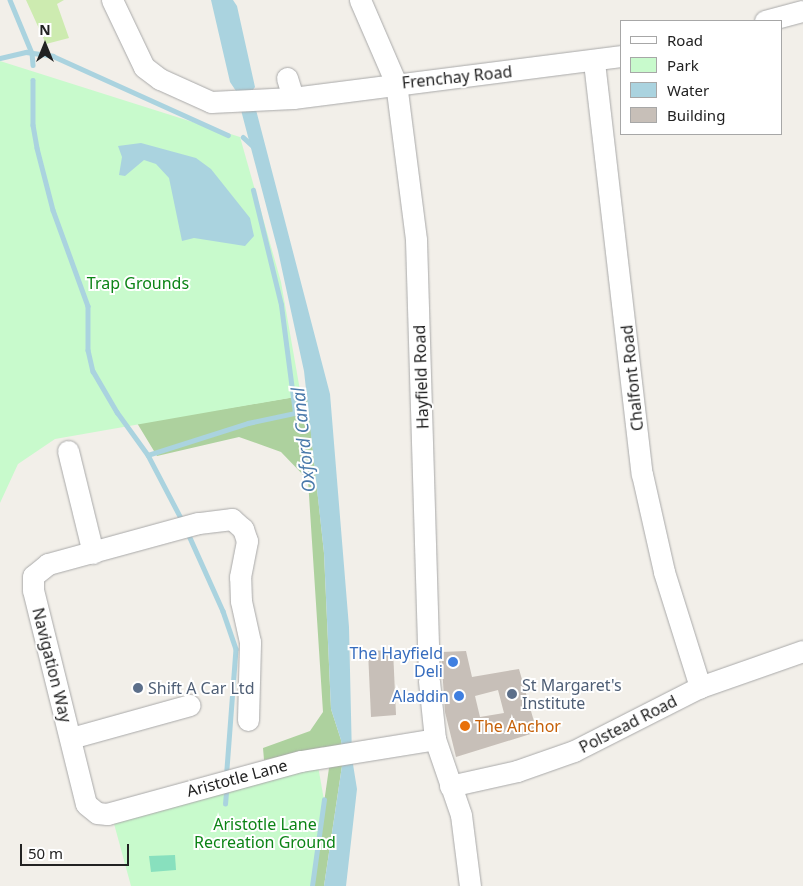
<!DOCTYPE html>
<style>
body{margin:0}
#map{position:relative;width:803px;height:886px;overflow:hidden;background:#f2efe9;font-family:"Noto Sans",sans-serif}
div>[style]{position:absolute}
.grass>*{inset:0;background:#cdebb0}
.forest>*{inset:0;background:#add19e}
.park>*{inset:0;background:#c8facc}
.pitch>*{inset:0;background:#88e0be}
.water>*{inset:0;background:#aad3df}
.stream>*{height:4.5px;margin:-2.25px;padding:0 2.25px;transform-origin:2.25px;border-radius:2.25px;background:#aad3df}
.building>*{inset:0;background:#c7bfb8}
.roads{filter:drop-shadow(0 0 1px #a9a9a9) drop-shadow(0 0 1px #a9a9a9)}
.minor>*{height:21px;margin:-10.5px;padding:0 10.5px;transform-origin:10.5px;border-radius:10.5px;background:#fff}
.dots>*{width:14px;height:14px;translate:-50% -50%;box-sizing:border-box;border:2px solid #fff;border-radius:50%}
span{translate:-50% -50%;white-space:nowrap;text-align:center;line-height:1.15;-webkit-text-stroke:4px #fff;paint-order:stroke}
.street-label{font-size:16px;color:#222}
.park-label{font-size:16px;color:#0c8416}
.shop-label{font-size:16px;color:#366cbe}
.right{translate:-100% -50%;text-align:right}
.service-label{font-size:16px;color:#4e5e75}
.left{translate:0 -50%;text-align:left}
.food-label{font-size:16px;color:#c56008}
.water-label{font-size:18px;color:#4a7aab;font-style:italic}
.legend{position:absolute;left:620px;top:20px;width:162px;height:115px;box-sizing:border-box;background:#fff;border:1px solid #a7a7a7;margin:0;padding:6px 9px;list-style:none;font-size:15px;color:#222}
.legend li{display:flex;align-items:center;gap:10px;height:25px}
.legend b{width:25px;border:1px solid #a7a7a7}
.north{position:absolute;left:20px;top:20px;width:50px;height:50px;-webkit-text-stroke:4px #fff;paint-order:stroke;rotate:0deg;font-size:14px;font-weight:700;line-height:20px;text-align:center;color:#222}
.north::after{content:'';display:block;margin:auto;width:18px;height:22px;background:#222;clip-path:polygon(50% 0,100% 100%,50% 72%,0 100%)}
.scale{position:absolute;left:20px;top:844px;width:109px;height:22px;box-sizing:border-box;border:2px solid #222;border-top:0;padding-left:6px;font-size:15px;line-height:18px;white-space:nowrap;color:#222;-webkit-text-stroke:4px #fff;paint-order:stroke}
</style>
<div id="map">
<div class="grass">
<i style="clip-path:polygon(26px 0,64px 0,57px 4px,69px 38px,46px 44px)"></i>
</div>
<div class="forest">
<i style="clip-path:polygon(307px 395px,324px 553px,331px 709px,341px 740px,343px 759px,324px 886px,312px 886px,329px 768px,323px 747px,264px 760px,263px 748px,310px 731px,323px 712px,308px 480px,281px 452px,239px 437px,157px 456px,137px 423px)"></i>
</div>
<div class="park">
<i style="clip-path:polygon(0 61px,240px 137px,281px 282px,301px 396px,55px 439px,18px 464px,0 503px)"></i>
<i style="clip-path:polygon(318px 766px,324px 800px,312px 886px,131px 886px,113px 820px)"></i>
</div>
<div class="pitch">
<i style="clip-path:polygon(175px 855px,176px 870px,151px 872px,149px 856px)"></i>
</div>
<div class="water">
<i style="clip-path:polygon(211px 0,233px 0,237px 6px,255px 87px,252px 91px,255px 106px,330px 394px,349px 627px,352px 758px,357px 789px,346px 886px,324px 886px,343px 759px,341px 740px,331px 709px,324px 553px,304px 371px,278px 251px,236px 91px,230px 82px)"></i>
<i style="clip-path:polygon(141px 143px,196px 158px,211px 169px,250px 218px,254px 236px,245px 246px,194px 238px,182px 241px,169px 178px,156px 164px,144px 160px,125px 176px,119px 175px,122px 157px,118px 146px)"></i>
</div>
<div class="stream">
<i style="left:10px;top:0;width:57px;rotate:67.5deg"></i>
<i style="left:32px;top:53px;width:12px;rotate:85deg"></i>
<i style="left:0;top:58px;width:27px;rotate:-13deg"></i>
<i style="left:26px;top:52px;width:27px;rotate:8deg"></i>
<i style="left:53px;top:56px;width:192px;rotate:24.3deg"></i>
<i style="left:33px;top:80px;width:45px;rotate:90deg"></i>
<i style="left:33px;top:125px;width:23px;rotate:80deg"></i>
<i style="left:37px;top:148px;width:64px;rotate:75.5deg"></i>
<i style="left:53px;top:210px;width:102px;rotate:70deg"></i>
<i style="left:88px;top:306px;width:44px;rotate:90deg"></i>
<i style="left:88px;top:350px;width:22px;rotate:77deg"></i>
<i style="left:93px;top:371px;width:48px;rotate:59.7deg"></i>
<i style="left:117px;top:412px;width:53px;rotate:54.2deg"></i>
<i style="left:148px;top:455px;width:76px;rotate:62.4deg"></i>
<i style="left:243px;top:137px;width:12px;rotate:42deg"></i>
<i style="left:148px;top:455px;width:105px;rotate:-17.7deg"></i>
<i style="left:248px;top:423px;width:48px;rotate:-12deg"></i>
<i style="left:295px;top:413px;width:109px;rotate:-97.4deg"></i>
<i style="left:281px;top:305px;width:118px;rotate:-103.7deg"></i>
<i style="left:187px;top:531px;width:88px;rotate:65.8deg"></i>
<i style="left:223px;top:611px;width:40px;rotate:71.1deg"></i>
<i style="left:236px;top:649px;width:121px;rotate:94.3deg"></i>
<i style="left:225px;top:804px;width:12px;rotate:-85deg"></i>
<i style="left:312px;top:886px;width:87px;rotate:-82.1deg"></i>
</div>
<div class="building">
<i style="clip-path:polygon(393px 650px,396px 715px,371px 717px,368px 651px)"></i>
<i style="clip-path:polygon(evenodd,466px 651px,472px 677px,519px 669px,537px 732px,456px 757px,445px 712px,441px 652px,466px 651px,498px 690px,504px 713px,480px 717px,475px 696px,498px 690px)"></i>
</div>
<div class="roads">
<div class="minor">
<i style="left:112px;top:0;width:74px;rotate:64.5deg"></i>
<i style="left:144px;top:67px;width:20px;rotate:37deg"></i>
<i style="left:160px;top:79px;width:56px;rotate:24.3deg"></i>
<i style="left:211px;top:102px;width:82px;rotate:-2.8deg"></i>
<i style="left:293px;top:98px;width:332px;rotate:-7.3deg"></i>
<i style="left:360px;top:0;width:90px;rotate:66.6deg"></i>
<i style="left:396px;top:83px;width:158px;rotate:82.7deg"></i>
<i style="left:416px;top:240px;width:432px;rotate:88.3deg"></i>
<i style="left:765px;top:21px;width:39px;rotate:-15deg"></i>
<i style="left:594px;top:62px;width:415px;rotate:83.4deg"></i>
<i style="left:642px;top:474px;width:100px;rotate:77.3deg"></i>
<i style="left:664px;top:572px;width:121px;rotate:72.6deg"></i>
<i style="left:287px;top:78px;width:21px;rotate:73deg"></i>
<i style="left:68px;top:451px;width:105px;rotate:76.2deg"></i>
<i style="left:429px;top:681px;width:58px;rotate:84.1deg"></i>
<i style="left:435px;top:739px;width:80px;rotate:71.1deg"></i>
<i style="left:461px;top:815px;width:72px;rotate:82.8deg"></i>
<i style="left:248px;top:720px;width:78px;rotate:-88.5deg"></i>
<i style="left:250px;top:642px;width:42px;rotate:-102.4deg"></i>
<i style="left:241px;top:601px;width:24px;rotate:-92deg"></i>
<i style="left:240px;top:577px;width:37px;rotate:-79deg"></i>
<i style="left:247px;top:541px;width:13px;rotate:-108deg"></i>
<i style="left:243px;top:529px;width:15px;rotate:-138deg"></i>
<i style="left:232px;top:519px;width:34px;rotate:173deg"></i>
<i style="left:198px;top:523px;width:156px;rotate:164.7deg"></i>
<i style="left:48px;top:564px;width:19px;rotate:141deg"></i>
<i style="left:33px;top:576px;width:14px;rotate:90deg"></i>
<i style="left:33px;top:590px;width:220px;rotate:76.1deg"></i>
<i style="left:86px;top:804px;width:14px;rotate:39deg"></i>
<i style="left:97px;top:813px;width:10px;rotate:6deg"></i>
<i style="left:107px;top:814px;width:201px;rotate:-15.3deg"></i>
<i style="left:301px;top:761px;width:136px;rotate:-9.3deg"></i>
<i style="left:71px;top:738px;width:123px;rotate:-15.5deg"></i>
<i style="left:450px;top:786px;width:69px;rotate:-12.6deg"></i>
<i style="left:517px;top:771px;width:60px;rotate:-19.3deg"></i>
<i style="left:574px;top:751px;width:141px;rotate:-26.9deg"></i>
<i style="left:700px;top:687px;width:109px;rotate:-19.3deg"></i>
</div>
</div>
<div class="dots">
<i style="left:453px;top:662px;background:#3f7fe0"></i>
<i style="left:138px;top:688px;background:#5c6f8a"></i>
<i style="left:512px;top:694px;background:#5c6f8a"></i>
<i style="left:459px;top:696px;background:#3f7fe0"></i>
<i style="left:465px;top:726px;background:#e8710a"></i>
</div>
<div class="street-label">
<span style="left:457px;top:77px;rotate:-6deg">Frenchay Road</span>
<span style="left:421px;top:377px;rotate:-92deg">Hayfield Road</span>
<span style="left:632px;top:378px;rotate:-96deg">Chalfont Road</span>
<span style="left:52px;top:665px;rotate:76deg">Navigation Way</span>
<span style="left:628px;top:724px;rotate:-27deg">Polstead Road</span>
<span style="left:237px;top:778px;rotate:-15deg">Aristotle Lane</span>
</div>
<div class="park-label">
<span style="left:138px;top:283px">Trap Grounds</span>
<span style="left:265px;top:833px">Aristotle Lane<br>Recreation Ground</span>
</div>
<div class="shop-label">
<span class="right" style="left:443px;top:662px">The Hayfield<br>Deli</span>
<span class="right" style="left:449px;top:696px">Aladdin</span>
</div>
<div class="service-label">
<span class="left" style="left:522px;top:694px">St Margaret's<br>Institute</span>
<span class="left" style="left:148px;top:688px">Shift A Car Ltd</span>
</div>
<div class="food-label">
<span class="left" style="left:475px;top:726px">The Anchor</span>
</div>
<div class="water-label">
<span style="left:303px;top:440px;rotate:-96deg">Oxford Canal</span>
</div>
<ul class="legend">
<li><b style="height:6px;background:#fff"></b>Road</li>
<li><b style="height:14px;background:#c8facc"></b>Park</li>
<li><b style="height:14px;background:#aad3df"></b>Water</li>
<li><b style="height:14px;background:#c7bfb8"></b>Building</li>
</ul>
<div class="north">N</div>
<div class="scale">50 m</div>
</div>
